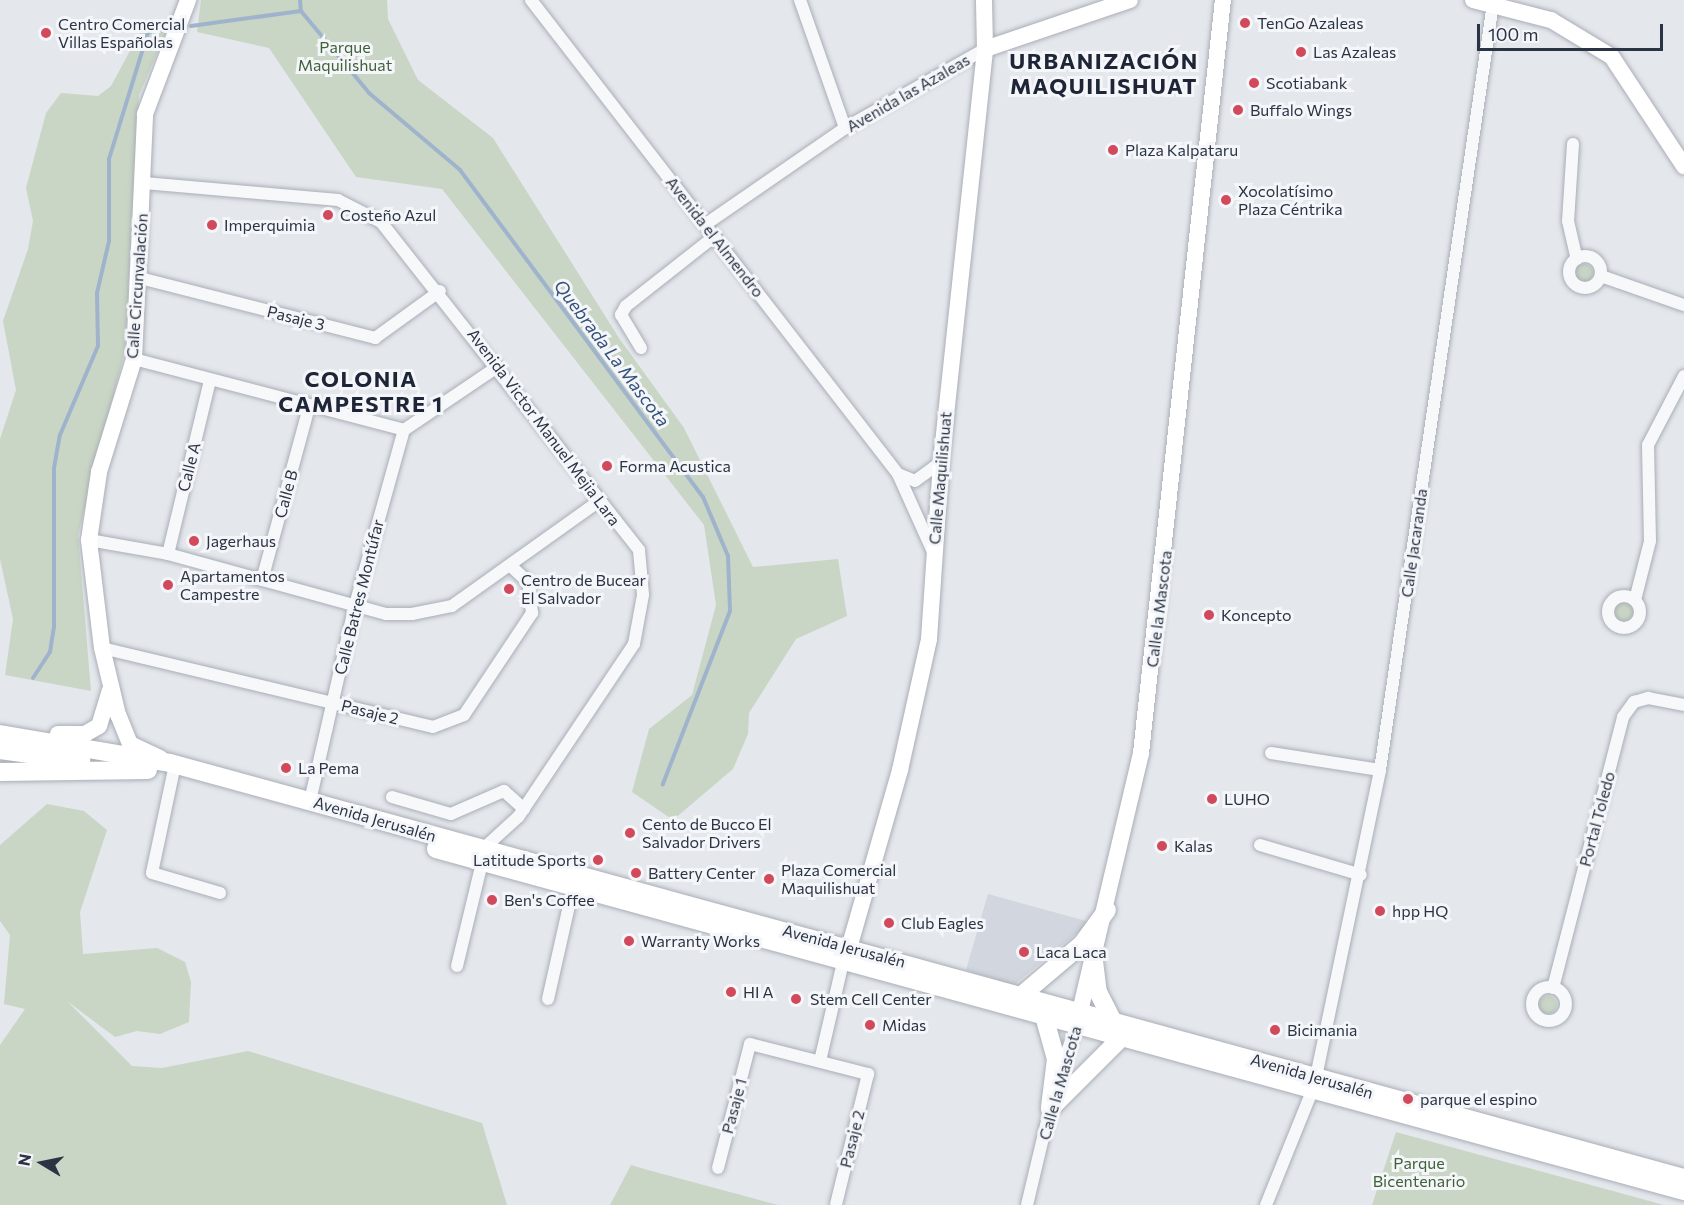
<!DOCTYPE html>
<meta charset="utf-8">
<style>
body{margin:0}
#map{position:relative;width:1684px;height:1205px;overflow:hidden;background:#e4e7ec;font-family:Commissioner,sans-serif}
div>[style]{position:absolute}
.built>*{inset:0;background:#d2d6de}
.green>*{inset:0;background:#c9d6c5}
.round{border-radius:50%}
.stream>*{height:4px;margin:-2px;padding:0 2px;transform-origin:2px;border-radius:2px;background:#9fb4cc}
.roads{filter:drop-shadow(0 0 2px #a9aeb7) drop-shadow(0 0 2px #a9aeb7)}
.street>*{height:12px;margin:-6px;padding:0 6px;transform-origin:6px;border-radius:6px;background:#f7f8fa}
.street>.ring{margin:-6px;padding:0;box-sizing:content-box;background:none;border:12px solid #f7f8fa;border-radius:50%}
.secondary>*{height:16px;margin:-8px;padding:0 8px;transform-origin:8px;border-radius:8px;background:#fff}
.primary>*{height:18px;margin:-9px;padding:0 9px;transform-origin:9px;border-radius:9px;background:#fff}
.dots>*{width:16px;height:16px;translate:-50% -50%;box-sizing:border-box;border:3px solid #f4f6f9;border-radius:50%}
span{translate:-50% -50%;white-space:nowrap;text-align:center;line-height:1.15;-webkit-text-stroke:6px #f4f6f9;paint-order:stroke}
.poi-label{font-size:16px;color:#2b3445}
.left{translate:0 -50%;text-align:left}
.right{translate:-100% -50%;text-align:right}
.park-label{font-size:16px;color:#3f6138}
.street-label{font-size:16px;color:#2b3445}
.water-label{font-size:18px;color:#34527a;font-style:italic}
.district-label{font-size:22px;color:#1d2536;font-weight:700;letter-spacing:1.5px}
.north{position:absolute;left:12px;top:1133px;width:60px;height:60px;-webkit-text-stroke:4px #f4f6f9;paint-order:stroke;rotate:280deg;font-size:16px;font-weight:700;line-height:24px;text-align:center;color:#2b3445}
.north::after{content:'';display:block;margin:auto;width:21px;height:27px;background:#2b3445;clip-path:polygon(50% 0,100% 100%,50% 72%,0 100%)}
.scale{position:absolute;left:1477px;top:24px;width:186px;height:27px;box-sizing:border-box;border:3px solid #2b3445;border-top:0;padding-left:8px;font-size:18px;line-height:21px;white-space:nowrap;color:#2b3445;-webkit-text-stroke:4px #f4f6f9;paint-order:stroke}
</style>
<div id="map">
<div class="built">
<i style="clip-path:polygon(988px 894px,1090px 922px,1014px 985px,966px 970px)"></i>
</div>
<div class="green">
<i style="clip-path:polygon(201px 0,387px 0,388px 19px,418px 80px,493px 138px,619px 338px,684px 428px,753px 567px,838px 559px,847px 616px,796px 639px,749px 713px,748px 734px,733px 769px,673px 820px,632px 792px,649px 729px,692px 695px,716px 605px,704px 525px,442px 189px,356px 177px,269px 48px,197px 32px)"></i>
<i style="clip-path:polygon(144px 25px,167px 30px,139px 95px,125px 350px,78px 535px,91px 691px,5px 675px,13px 619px,0 559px,0 439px,16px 390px,3px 321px,28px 249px,33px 221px,26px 188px,46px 113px,61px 93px,98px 96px,111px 86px)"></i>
<i class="round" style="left:1575px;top:264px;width:18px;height:18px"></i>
<i class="round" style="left:1615px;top:603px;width:18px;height:18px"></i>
<i style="clip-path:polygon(47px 804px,84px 811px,107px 830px,80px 912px,83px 954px,157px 948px,185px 962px,191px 982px,189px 1022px,160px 1034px,137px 1031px,115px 1037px,67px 1001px,132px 1066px,162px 1068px,248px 1051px,482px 1123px,507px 1205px,0 1205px,0 1045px,25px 1009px,4px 1004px,10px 935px,0 921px,0 845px)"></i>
<i class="round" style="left:1539px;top:996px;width:18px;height:18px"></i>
<i style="clip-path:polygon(1396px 1132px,1664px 1205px,1372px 1205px)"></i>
<i style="clip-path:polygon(631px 1165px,648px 1170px,778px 1205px,610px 1205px)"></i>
</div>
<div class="stream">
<i style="left:300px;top:0;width:11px;rotate:85deg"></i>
<i style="left:301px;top:11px;width:107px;rotate:50.3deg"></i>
<i style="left:369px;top:93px;width:119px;rotate:40.2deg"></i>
<i style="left:460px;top:170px;width:407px;rotate:53.4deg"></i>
<i style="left:703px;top:497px;width:64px;rotate:67deg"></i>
<i style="left:728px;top:556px;width:55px;rotate:87.9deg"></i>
<i style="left:730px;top:611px;width:186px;rotate:111.2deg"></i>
<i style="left:191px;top:26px;width:111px;rotate:-7.8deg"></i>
<i style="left:33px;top:678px;width:31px;rotate:-57deg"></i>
<i style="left:50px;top:652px;width:25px;rotate:-81deg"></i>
<i style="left:54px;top:627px;width:159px;rotate:-90deg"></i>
<i style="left:54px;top:468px;width:34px;rotate:-80deg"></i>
<i style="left:60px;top:435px;width:97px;rotate:-66.9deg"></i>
<i style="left:98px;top:346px;width:53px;rotate:-91.1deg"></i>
<i style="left:97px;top:293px;width:53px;rotate:-77deg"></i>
<i style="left:109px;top:241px;width:82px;rotate:-90deg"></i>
<i style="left:109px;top:159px;width:133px;rotate:-72.9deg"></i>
<i style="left:148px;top:32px;width:19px;rotate:-6deg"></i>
</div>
<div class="roads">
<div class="street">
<i style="left:531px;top:0;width:599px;rotate:52.25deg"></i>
<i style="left:898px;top:474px;width:85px;rotate:65.8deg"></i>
<i style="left:800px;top:0;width:136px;rotate:70.6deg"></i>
<i style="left:1573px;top:144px;width:77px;rotate:93.7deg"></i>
<i style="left:1568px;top:221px;width:39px;rotate:77deg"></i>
<i style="left:144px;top:183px;width:195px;rotate:5deg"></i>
<i style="left:338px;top:200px;width:48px;rotate:27.1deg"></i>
<i style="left:381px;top:222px;width:417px;rotate:51.8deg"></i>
<i style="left:639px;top:550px;width:45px;rotate:84.9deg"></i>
<i style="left:643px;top:595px;width:50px;rotate:100.4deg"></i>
<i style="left:634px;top:644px;width:208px;rotate:123.8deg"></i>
<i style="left:518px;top:817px;width:47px;rotate:137.6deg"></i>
<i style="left:706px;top:224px;width:169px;rotate:-34.6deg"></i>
<i style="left:845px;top:128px;width:161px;rotate:-29.4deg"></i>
<i class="ring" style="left:1569px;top:256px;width:20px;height:20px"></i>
<i style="left:1601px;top:276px;width:88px;rotate:19.3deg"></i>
<i style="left:140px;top:278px;width:243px;rotate:14.3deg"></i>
<i style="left:375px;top:338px;width:80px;rotate:-35.9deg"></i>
<i style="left:641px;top:348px;width:39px;rotate:-121deg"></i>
<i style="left:621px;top:315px;width:10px;rotate:-61deg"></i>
<i style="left:626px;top:306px;width:113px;rotate:-38.2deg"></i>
<i style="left:134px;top:359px;width:279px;rotate:14.7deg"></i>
<i style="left:404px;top:430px;width:112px;rotate:-34.1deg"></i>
<i style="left:898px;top:474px;width:18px;rotate:22deg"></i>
<i style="left:915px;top:481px;width:32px;rotate:-36deg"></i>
<i style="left:89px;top:540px;width:80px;rotate:10deg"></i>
<i style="left:168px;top:554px;width:226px;rotate:15.4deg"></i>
<i style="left:386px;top:614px;width:26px"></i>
<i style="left:412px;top:614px;width:41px;rotate:-11.3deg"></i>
<i style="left:452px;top:606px;width:181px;rotate:-35.5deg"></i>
<i style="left:168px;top:554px;width:178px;rotate:-76.4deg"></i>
<i style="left:262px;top:580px;width:179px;rotate:-74.8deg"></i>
<i class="ring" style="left:1608px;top:596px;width:20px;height:20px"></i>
<i style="left:1635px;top:600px;width:61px;rotate:-75.7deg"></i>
<i style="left:1650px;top:541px;width:96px;rotate:-91.2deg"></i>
<i style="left:1648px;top:445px;width:78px;rotate:-62.4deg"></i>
<i style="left:102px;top:648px;width:340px;rotate:13.4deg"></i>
<i style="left:433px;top:727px;width:33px;rotate:-21deg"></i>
<i style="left:464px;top:715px;width:123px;rotate:-56.3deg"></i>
<i style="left:532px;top:613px;width:31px;rotate:-97deg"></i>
<i style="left:528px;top:582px;width:22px;rotate:-137deg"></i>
<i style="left:1271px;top:753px;width:110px;rotate:8.9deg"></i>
<i style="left:173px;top:774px;width:101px;rotate:102deg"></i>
<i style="left:152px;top:873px;width:71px;rotate:16.4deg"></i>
<i style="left:392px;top:797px;width:61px;rotate:16.1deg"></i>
<i style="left:451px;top:814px;width:58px;rotate:-23.5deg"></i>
<i style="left:504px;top:791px;width:27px;rotate:42deg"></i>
<i style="left:310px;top:801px;width:201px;rotate:-77.1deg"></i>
<i style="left:355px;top:605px;width:182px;rotate:-74.4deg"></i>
<i style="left:1260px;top:845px;width:105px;rotate:16.5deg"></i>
<i style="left:457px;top:966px;width:106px;rotate:-76.4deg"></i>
<i class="ring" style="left:1532px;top:987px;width:22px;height:22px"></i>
<i style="left:1553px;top:988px;width:280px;rotate:-75.5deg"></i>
<i style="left:1623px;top:717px;width:19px;rotate:-54deg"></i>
<i style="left:1634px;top:702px;width:15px;rotate:-16deg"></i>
<i style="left:1648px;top:698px;width:37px;rotate:11deg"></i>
<i style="left:548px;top:999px;width:114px;rotate:-77.3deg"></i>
<i style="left:820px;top:1061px;width:102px;rotate:-76.9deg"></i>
<i style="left:1060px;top:1070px;width:48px;rotate:-69.3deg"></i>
<i style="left:1316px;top:1077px;width:314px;rotate:-78.2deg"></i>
<i style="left:1380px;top:770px;width:774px;rotate:-81.61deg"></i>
<i style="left:718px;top:1168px;width:128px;rotate:-75.5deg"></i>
<i style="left:750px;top:1044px;width:122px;rotate:14.3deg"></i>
<i style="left:868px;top:1074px;width:134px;rotate:103.8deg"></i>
<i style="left:1027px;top:1205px;width:104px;rotate:-76.6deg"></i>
<i style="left:1266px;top:1205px;width:123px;rotate:-68deg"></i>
</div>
<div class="secondary">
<i style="left:1473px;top:0;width:81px;rotate:14.4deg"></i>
<i style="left:1551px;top:20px;width:71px;rotate:31.2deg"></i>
<i style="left:1612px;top:57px;width:131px;rotate:56.6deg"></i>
<i style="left:985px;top:49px;width:153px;rotate:-18.7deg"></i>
<i style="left:58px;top:734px;width:27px"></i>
<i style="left:85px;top:734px;width:16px;rotate:-30deg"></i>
<i style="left:99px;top:726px;width:37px;rotate:-73deg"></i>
<i style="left:160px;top:758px;width:33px;rotate:-155deg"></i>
<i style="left:130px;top:744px;width:31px;rotate:-112deg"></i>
<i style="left:118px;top:715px;width:69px;rotate:-103.4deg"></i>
<i style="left:102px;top:648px;width:109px;rotate:-96.9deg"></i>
<i style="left:89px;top:540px;width:69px;rotate:-81.6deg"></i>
<i style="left:99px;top:472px;width:118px;rotate:-72.8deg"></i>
<i style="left:134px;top:359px;width:245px;rotate:-87.4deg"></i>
<i style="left:145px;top:114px;width:122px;rotate:-69.3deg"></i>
<i style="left:849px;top:948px;width:185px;rotate:-74deg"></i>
<i style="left:900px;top:770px;width:134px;rotate:-77.5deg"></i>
<i style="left:929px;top:639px;width:177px;rotate:-86.1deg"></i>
<i style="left:941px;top:462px;width:415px;rotate:-83.9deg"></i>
<i style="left:985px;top:49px;width:49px;rotate:-91.2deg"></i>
<i style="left:1077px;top:1024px;width:278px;rotate:-76.7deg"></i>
<i style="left:1141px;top:753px;width:757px;rotate:-83.79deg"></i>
</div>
<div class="primary">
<i style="left:0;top:734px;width:172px;rotate:9.7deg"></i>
<i style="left:170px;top:763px;width:1570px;rotate:15.33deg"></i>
<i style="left:0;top:750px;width:82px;rotate:7.7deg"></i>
<i style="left:0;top:772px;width:148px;rotate:-0.8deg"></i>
<i style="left:436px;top:849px;width:1294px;rotate:15.33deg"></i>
<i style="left:1094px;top:961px;width:31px;rotate:83deg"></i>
<i style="left:1098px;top:992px;width:31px;rotate:63deg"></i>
<i style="left:1022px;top:995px;width:79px;rotate:-40.4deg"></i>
<i style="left:1082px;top:944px;width:42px;rotate:-53.7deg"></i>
<i style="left:1044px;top:1016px;width:45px;rotate:74.4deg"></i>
<i style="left:1056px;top:1059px;width:48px;rotate:97.1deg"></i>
<i style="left:1050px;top:1109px;width:102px;rotate:-45deg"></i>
</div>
</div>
<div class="dots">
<i style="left:1245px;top:23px;background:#d1495b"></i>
<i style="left:46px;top:33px;background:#d1495b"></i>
<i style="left:1301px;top:52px;background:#d1495b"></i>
<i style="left:1254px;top:83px;background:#d1495b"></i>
<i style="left:1238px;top:110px;background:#d1495b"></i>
<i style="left:1113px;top:150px;background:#d1495b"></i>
<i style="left:1226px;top:200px;background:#d1495b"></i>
<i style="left:328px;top:215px;background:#d1495b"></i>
<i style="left:212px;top:225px;background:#d1495b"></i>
<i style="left:607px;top:466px;background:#d1495b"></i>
<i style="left:194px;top:541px;background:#d1495b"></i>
<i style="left:168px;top:585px;background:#d1495b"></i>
<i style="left:509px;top:589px;background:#d1495b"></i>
<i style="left:1209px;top:615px;background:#d1495b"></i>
<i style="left:286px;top:768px;background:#d1495b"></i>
<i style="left:1212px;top:799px;background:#d1495b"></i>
<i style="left:630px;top:833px;background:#d1495b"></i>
<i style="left:1162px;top:846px;background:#d1495b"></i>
<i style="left:598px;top:860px;background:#d1495b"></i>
<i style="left:636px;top:873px;background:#d1495b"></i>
<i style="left:769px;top:879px;background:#d1495b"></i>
<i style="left:492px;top:900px;background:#d1495b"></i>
<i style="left:1380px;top:911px;background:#d1495b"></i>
<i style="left:889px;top:923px;background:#d1495b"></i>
<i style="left:629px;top:941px;background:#d1495b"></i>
<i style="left:1024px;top:952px;background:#d1495b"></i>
<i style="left:731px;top:992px;background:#d1495b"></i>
<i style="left:796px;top:999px;background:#d1495b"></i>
<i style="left:870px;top:1025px;background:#d1495b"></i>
<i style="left:1275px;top:1030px;background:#d1495b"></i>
<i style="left:1408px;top:1099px;background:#d1495b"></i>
</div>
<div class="poi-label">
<span class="left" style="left:1257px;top:23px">TenGo Azaleas</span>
<span class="left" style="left:58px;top:33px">Centro Comercial<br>Villas Españolas</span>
<span class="left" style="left:1313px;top:52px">Las Azaleas</span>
<span class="left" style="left:1266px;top:83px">Scotiabank</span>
<span class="left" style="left:1250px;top:110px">Buffalo Wings</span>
<span class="left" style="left:1125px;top:150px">Plaza Kalpataru</span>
<span class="left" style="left:1238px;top:200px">Xocolatísimo<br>Plaza Céntrika</span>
<span class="left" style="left:340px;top:215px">Costeño Azul</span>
<span class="left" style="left:224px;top:225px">Imperquimia</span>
<span class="left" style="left:619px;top:466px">Forma Acustica</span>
<span class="left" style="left:206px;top:541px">Jagerhaus</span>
<span class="left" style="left:180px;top:585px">Apartamentos<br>Campestre</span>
<span class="left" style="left:521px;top:589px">Centro de Bucear<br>El Salvador</span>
<span class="left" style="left:1221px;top:615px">Koncepto</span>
<span class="left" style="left:298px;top:768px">La Pema</span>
<span class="left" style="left:1224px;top:799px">LUHO</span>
<span class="left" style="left:642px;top:833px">Cento de Bucco El<br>Salvador Drivers</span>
<span class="left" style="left:1174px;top:846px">Kalas</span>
<span class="right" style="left:586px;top:860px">Latitude Sports</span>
<span class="left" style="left:781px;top:879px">Plaza Comercial<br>Maquilishuat</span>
<span class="left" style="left:648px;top:873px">Battery Center</span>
<span class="left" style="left:504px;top:900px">Ben's Coffee</span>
<span class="left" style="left:1392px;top:911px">hpp HQ</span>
<span class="left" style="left:901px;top:923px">Club Eagles</span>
<span class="left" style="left:641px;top:941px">Warranty Works</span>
<span class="left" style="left:1036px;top:952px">Laca Laca</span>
<span class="left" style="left:743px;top:992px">HI A</span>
<span class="left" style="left:810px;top:999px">Stem Cell Center</span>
<span class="left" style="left:882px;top:1025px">Midas</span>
<span class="left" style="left:1287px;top:1030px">Bicimania</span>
<span class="left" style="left:1420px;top:1099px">parque el espino</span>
</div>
<div class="park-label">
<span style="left:345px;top:56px">Parque<br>Maquilishuat</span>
<span style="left:1419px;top:1172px">Parque<br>Bicentenario</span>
</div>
<div class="street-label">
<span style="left:908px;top:93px;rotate:-30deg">Avenida las Azaleas</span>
<span style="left:715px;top:237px;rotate:52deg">Avenida el Almendro</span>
<span style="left:137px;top:286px;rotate:-86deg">Calle Circunvalación</span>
<span style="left:296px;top:318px;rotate:14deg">Pasaje 3</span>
<span style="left:544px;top:427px;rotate:53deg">Avenida Victor Manuel Mejia Lara</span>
<span style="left:189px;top:467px;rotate:-76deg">Calle A</span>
<span style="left:940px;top:478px;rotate:-85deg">Calle Maquilishuat</span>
<span style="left:286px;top:494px;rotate:-75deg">Calle B</span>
<span style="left:1414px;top:543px;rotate:-82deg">Calle Jacaranda</span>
<span style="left:359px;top:597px;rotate:-76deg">Calle Batres Montúfar</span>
<span style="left:1159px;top:609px;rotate:-83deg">Calle la Mascota</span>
<span style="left:370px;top:712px;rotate:14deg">Pasaje 2</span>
<span style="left:375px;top:819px;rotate:16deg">Avenida Jerusalén</span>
<span style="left:1597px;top:819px;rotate:-75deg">Portal Toledo</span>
<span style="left:844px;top:946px;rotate:15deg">Avenida Jerusalén</span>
<span style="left:1312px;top:1076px;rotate:16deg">Avenida Jerusalén</span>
<span style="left:1060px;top:1083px;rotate:-74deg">Calle la Mascota</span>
<span style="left:734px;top:1106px;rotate:-75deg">Pasaje 1</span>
<span style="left:852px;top:1139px;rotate:-76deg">Pasaje 2</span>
</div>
<div class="water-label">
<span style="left:612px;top:353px;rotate:53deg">Quebrada La Mascota</span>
</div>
<div class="district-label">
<span style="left:1104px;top:73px">URBANIZACIÓN<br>MAQUILISHUAT</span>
<span style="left:361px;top:391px">COLONIA<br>CAMPESTRE 1</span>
</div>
<div class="north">N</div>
<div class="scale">100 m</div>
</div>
